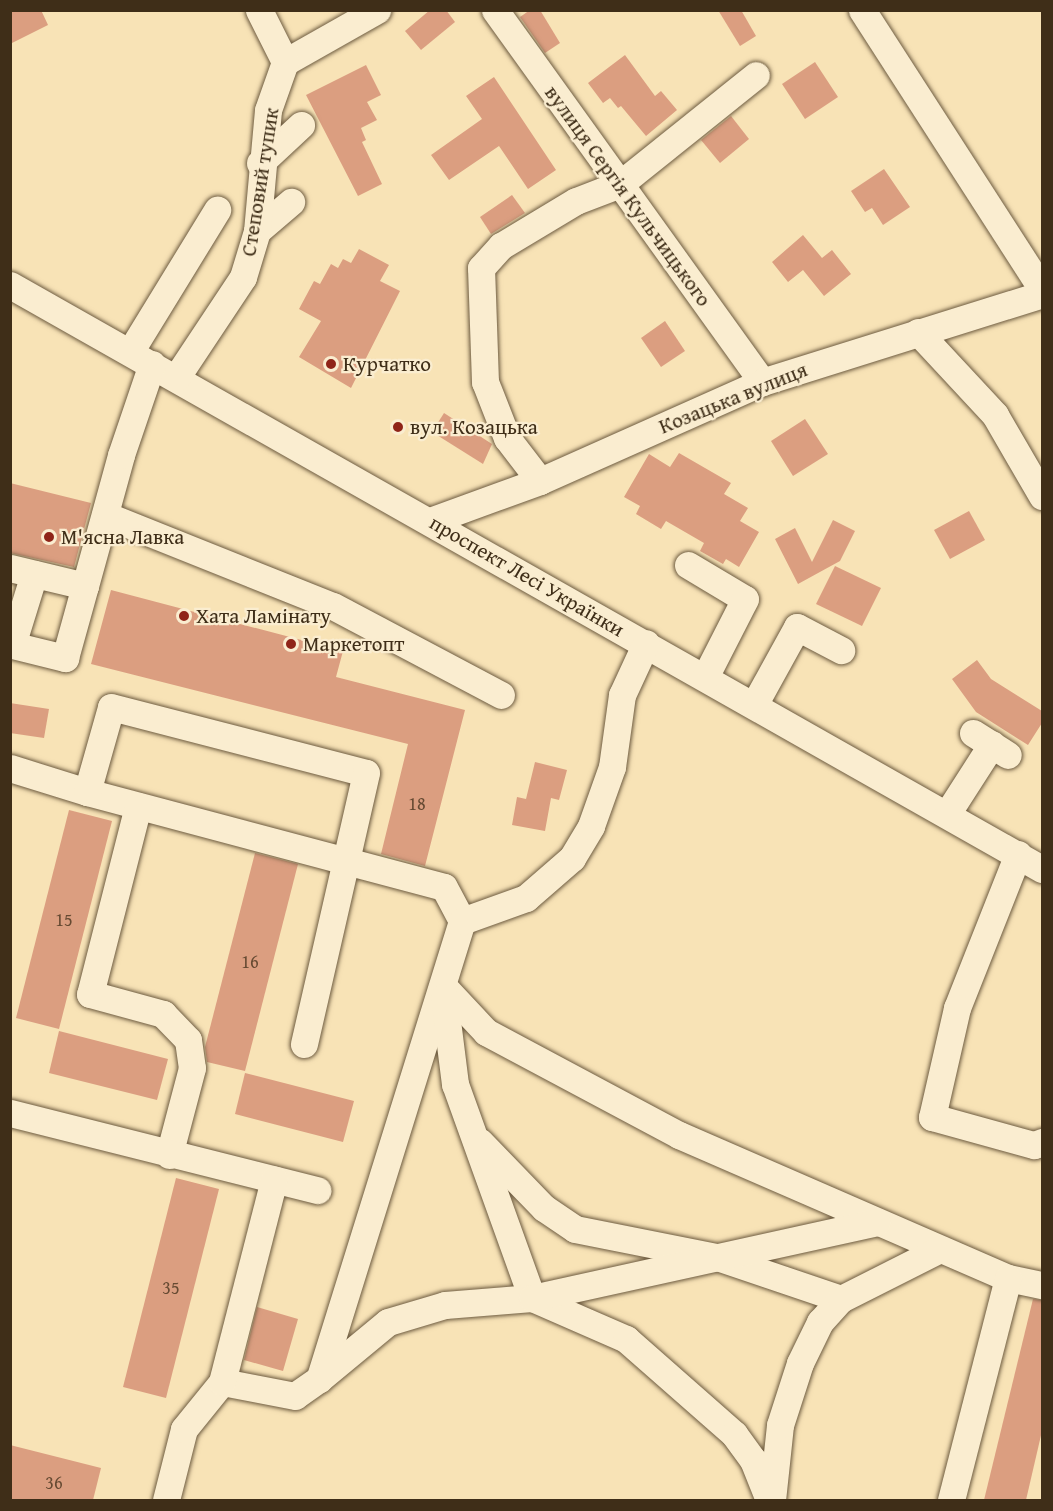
<!DOCTYPE html>
<meta charset="utf-8">
<style>
body{margin:0}
#map{position:relative;width:1053px;height:1511px;overflow:hidden;background:#f8e3b6;font-family:"Gentium Book Plus",serif}
div>[style]{position:absolute}
.building>*{inset:0;background:#db9e80}
.roads{filter:drop-shadow(0 0 2px #6d5b40) drop-shadow(0 0 2px #6d5b40)}
.minor>*{height:27px;margin:-13.5px;padding:0 13.5px;transform-origin:13.5px;border-radius:13.5px;background:#faedd0}
.dots>*{width:16px;height:16px;translate:-50% -50%;box-sizing:border-box;border:3px solid #faedd0;border-radius:50%}
span{translate:-50% -50%;white-space:nowrap;text-align:center;line-height:1.15;-webkit-text-stroke:4.5px #faedd0;paint-order:stroke}
.number-label{font-size:18px;color:#664a32}
.number-label span{-webkit-text-stroke-width:0}
.street-label{font-size:21px;color:#3f2e18}
.poi-label{font-size:21px;color:#3f2e18}
.left{translate:0 -50%;text-align:left}
.frame{position:absolute;inset:0;border:12px solid #3f2e18;pointer-events:none}
</style>
<div id="map">
<div class="building">
<i style="clip-path:polygon(10px 10px,41px 10px,48px 25px,10px 44px)"></i>
<i style="clip-path:polygon(430px 10px,446px 10px,455px 22px,421px 50px,405px 31px)"></i>
<i style="clip-path:polygon(530px 10px,540px 10px,560px 43px,545px 53px,520px 17px)"></i>
<i style="clip-path:polygon(718px 10px,741px 10px,756px 36px,740px 46px)"></i>
<i style="clip-path:polygon(625px 55px,655px 96px,661px 91px,677px 110px,646px 136px,621px 106px,618px 108px,610px 98px,603px 103px,588px 83px)"></i>
<i style="clip-path:polygon(815px 62px,838px 97px,805px 119px,782px 84px)"></i>
<i style="clip-path:polygon(366px 65px,381px 95px,367px 102px,377px 120px,361px 128px,366px 140px,362px 142px,382px 184px,358px 196px,306px 95px)"></i>
<i style="clip-path:polygon(494px 77px,556px 170px,528px 189px,499px 146px,449px 180px,431px 155px,482px 119px,466px 96px)"></i>
<i style="clip-path:polygon(731px 116px,749px 139px,720px 163px,701px 140px)"></i>
<i style="clip-path:polygon(884px 169px,910px 207px,883px 225px,872px 208px,865px 212px,851px 191px)"></i>
<i style="clip-path:polygon(512px 195px,525px 213px,491px 234px,480px 217px)"></i>
<i style="clip-path:polygon(803px 235px,822px 258px,832px 250px,851px 274px,824px 296px,803px 270px,788px 282px,772px 262px)"></i>
<i style="clip-path:polygon(359px 249px,389px 265px,380px 281px,400px 291px,351px 388px,299px 357px,321px 321px,299px 309px,314px 281px,320px 284px,331px 264px,338px 268px,343px 259px,351px 263px)"></i>
<i style="clip-path:polygon(665px 321px,685px 351px,661px 367px,641px 338px)"></i>
<i style="clip-path:polygon(444px 413px,492px 444px,483px 464px,432px 432px)"></i>
<i style="clip-path:polygon(805px 419px,828px 454px,793px 476px,771px 441px)"></i>
<i style="clip-path:polygon(679px 453px,731px 483px,724px 494px,748px 508px,740px 521px,759px 532px,739px 567px,726px 559px,723px 564px,700px 551px,704px 543px,666px 521px,661px 529px,636px 514px,640px 506px,624px 497px,649px 454px,670px 467px)"></i>
<i style="clip-path:polygon(10px 483px,91px 503px,74px 567px,10px 553px)"></i>
<i style="clip-path:polygon(969px 511px,985px 540px,950px 559px,934px 530px)"></i>
<i style="clip-path:polygon(833px 520px,855px 531px,840px 561px,798px 584px,775px 539px,795px 528px,812px 562px)"></i>
<i style="clip-path:polygon(835px 566px,881px 588px,862px 626px,816px 604px)"></i>
<i style="clip-path:polygon(111px 590px,343px 651px,336px 677px,465px 710px,425px 866px,381px 854px,408px 744px,91px 664px)"></i>
<i style="clip-path:polygon(977px 660px,991px 679px,1042px 711px,1042px 723px,1028px 745px,976px 712px,952px 679px)"></i>
<i style="clip-path:polygon(10px 703px,49px 709px,44px 738px,10px 733px)"></i>
<i style="clip-path:polygon(535px 762px,567px 770px,559px 800px,551px 798px,545px 831px,512px 825px,517px 797px,526px 799px)"></i>
<i style="clip-path:polygon(69px 810px,112px 821px,59px 1029px,16px 1018px)"></i>
<i style="clip-path:polygon(255px 853px,298px 864px,245px 1071px,207px 1062px,205px 1047px)"></i>
<i style="clip-path:polygon(59px 1031px,168px 1059px,157px 1100px,49px 1073px)"></i>
<i style="clip-path:polygon(245px 1073px,354px 1101px,343px 1142px,235px 1114px)"></i>
<i style="clip-path:polygon(176px 1178px,219px 1189px,166px 1398px,123px 1387px)"></i>
<i style="clip-path:polygon(1033px 1299px,1042px 1300px,1042px 1431px,1026px 1500px,984px 1500px)"></i>
<i style="clip-path:polygon(257px 1307px,298px 1319px,283px 1371px,244px 1360px)"></i>
<i style="clip-path:polygon(10px 1445px,101px 1468px,93px 1500px,10px 1500px)"></i>
</div>
<div class="roads">
<div class="minor">
<i style="left:495px;top:10px;width:458px;rotate:54.3deg"></i>
<i style="left:862px;top:10px;width:332px;rotate:57.2deg"></i>
<i style="left:285px;top:62px;width:106px;rotate:-29.5deg"></i>
<i style="left:260px;top:163px;width:56px;rotate:-42.8deg"></i>
<i style="left:257px;top:231px;width:45px;rotate:-40.5deg"></i>
<i style="left:10px;top:285px;width:1186px;rotate:29.51deg"></i>
<i style="left:918px;top:332px;width:113px;rotate:47.1deg"></i>
<i style="left:995px;top:415px;width:94px;rotate:59.9deg"></i>
<i style="left:130px;top:352px;width:167px;rotate:-58.5deg"></i>
<i style="left:176px;top:378px;width:121px;rotate:-56.4deg"></i>
<i style="left:243px;top:277px;width:48px;rotate:-73.1deg"></i>
<i style="left:257px;top:231px;width:121px;rotate:-84.8deg"></i>
<i style="left:268px;top:110px;width:51px;rotate:-70.5deg"></i>
<i style="left:285px;top:62px;width:58px;rotate:-116.6deg"></i>
<i style="left:540px;top:481px;width:54px;rotate:-127.5deg"></i>
<i style="left:507px;top:438px;width:60px;rotate:-111.4deg"></i>
<i style="left:485px;top:382px;width:114px;rotate:-92deg"></i>
<i style="left:481px;top:268px;width:30px;rotate:-48deg"></i>
<i style="left:501px;top:246px;width:87px;rotate:-31deg"></i>
<i style="left:576px;top:201px;width:47px;rotate:-21.1deg"></i>
<i style="left:620px;top:184px;width:174px;rotate:-38.7deg"></i>
<i style="left:105px;top:515px;width:245px;rotate:21.8deg"></i>
<i style="left:333px;top:606px;width:190px;rotate:27.9deg"></i>
<i style="left:430px;top:521px;width:117px;rotate:-20deg"></i>
<i style="left:540px;top:481px;width:243px;rotate:-24deg"></i>
<i style="left:762px;top:382px;width:294px;rotate:-17.4deg"></i>
<i style="left:688px;top:565px;width:66px;rotate:30.8deg"></i>
<i style="left:745px;top:599px;width:88px;rotate:117.1deg"></i>
<i style="left:10px;top:568px;width:77px;rotate:13.5deg"></i>
<i style="left:85px;top:586px;width:136px;rotate:-74.6deg"></i>
<i style="left:121px;top:455px;width:96px;rotate:-71.2deg"></i>
<i style="left:34px;top:574px;width:74px;rotate:107.2deg"></i>
<i style="left:12px;top:645px;width:55px;rotate:13.8deg"></i>
<i style="left:65px;top:658px;width:75px;rotate:-74.5deg"></i>
<i style="left:754px;top:705px;width:89px;rotate:-61.1deg"></i>
<i style="left:797px;top:627px;width:50px;rotate:27.6deg"></i>
<i style="left:973px;top:733px;width:41px;rotate:32.2deg"></i>
<i style="left:10px;top:768px;width:81px;rotate:17.3deg"></i>
<i style="left:87px;top:792px;width:369px;rotate:14.9deg"></i>
<i style="left:444px;top:887px;width:38px;rotate:62deg"></i>
<i style="left:462px;top:921px;width:480px;rotate:107.3deg"></i>
<i style="left:319px;top:1379px;width:29px;rotate:145deg"></i>
<i style="left:295px;top:1396px;width:74px;rotate:-169.1deg"></i>
<i style="left:87px;top:792px;width:88px;rotate:-74.2deg"></i>
<i style="left:111px;top:707px;width:263px;rotate:14.5deg"></i>
<i style="left:366px;top:773px;width:278px;rotate:102.9deg"></i>
<i style="left:138px;top:806px;width:194px;rotate:104.3deg"></i>
<i style="left:90px;top:994px;width:76px;rotate:15.3deg"></i>
<i style="left:163px;top:1014px;width:36px;rotate:46deg"></i>
<i style="left:188px;top:1040px;width:28px;rotate:82deg"></i>
<i style="left:192px;top:1068px;width:90px;rotate:104.8deg"></i>
<i style="left:947px;top:814px;width:83px;rotate:-57.3deg"></i>
<i style="left:1018px;top:854px;width:166px;rotate:111.6deg"></i>
<i style="left:957px;top:1008px;width:112px;rotate:102.9deg"></i>
<i style="left:932px;top:1117px;width:106px;rotate:15.4deg"></i>
<i style="left:1034px;top:1145px;width:9px;rotate:-21deg"></i>
<i style="left:462px;top:921px;width:68px;rotate:-19.8deg"></i>
<i style="left:526px;top:898px;width:61px;rotate:-41deg"></i>
<i style="left:572px;top:858px;width:37px;rotate:-59deg"></i>
<i style="left:591px;top:826px;width:63px;rotate:-70.4deg"></i>
<i style="left:612px;top:767px;width:73px;rotate:-82.1deg"></i>
<i style="left:622px;top:695px;width:57px;rotate:-65.2deg"></i>
<i style="left:443px;top:986px;width:63px;rotate:46.9deg"></i>
<i style="left:486px;top:1032px;width:219px;rotate:28.1deg"></i>
<i style="left:679px;top:1135px;width:359px;rotate:23.5deg"></i>
<i style="left:1008px;top:1278px;width:35px;rotate:12deg"></i>
<i style="left:444px;top:997px;width:88px;rotate:82.8deg"></i>
<i style="left:455px;top:1084px;width:227px;rotate:70.2deg"></i>
<i style="left:532px;top:1298px;width:103px;rotate:23.6deg"></i>
<i style="left:626px;top:1339px;width:144px;rotate:41.3deg"></i>
<i style="left:734px;top:1434px;width:32px;rotate:54deg"></i>
<i style="left:753px;top:1460px;width:43px;rotate:68.2deg"></i>
<i style="left:10px;top:1113px;width:317px;rotate:14.1deg"></i>
<i style="left:480px;top:1142px;width:92px;rotate:45.9deg"></i>
<i style="left:544px;top:1208px;width:37px;rotate:34deg"></i>
<i style="left:575px;top:1229px;width:145px;rotate:11.2deg"></i>
<i style="left:717px;top:1257px;width:131px;rotate:18.7deg"></i>
<i style="left:319px;top:1379px;width:89px;rotate:-39.6deg"></i>
<i style="left:388px;top:1322px;width:59px;rotate:-16.6deg"></i>
<i style="left:445px;top:1305px;width:87px;rotate:-4.6deg"></i>
<i style="left:532px;top:1298px;width:353px;rotate:-12.4deg"></i>
<i style="left:166px;top:1500px;width:73px;rotate:-75.8deg"></i>
<i style="left:184px;top:1429px;width:60px;rotate:-51deg"></i>
<i style="left:222px;top:1382px;width:209px;rotate:-75.6deg"></i>
<i style="left:772px;top:1500px;width:75px;rotate:-83.9deg"></i>
<i style="left:780px;top:1425px;width:65px;rotate:-72.1deg"></i>
<i style="left:800px;top:1363px;width:46px;rotate:-64deg"></i>
<i style="left:820px;top:1322px;width:31px;rotate:-48deg"></i>
<i style="left:841px;top:1299px;width:111px;rotate:-26.8deg"></i>
<i style="left:951px;top:1500px;width:229px;rotate:-75.6deg"></i>
</div>
</div>
<div class="dots">
<i style="left:331px;top:364px;background:#8f2418"></i>
<i style="left:398px;top:427px;background:#8f2418"></i>
<i style="left:49px;top:537px;background:#8f2418"></i>
<i style="left:184px;top:616px;background:#8f2418"></i>
<i style="left:291px;top:644px;background:#8f2418"></i>
</div>
<div class="number-label">
<span style="left:417px;top:804px">18</span>
<span style="left:64px;top:920px">15</span>
<span style="left:250px;top:962px">16</span>
<span style="left:171px;top:1288px">35</span>
<span style="left:54px;top:1483px">36</span>
</div>
<div class="street-label">
<span style="left:260px;top:182px;rotate:-81deg">Степовий тупик</span>
<span style="left:628px;top:196px;rotate:54deg">вулиця Сергія Кульчицького</span>
<span style="left:733px;top:398px;rotate:-22deg">Козацька вулиця</span>
<span style="left:527px;top:576px;rotate:30deg">проспект Лесі Українки</span>
</div>
<div class="poi-label">
<span class="left" style="left:343px;top:364px">Курчатко</span>
<span class="left" style="left:410px;top:427px">вул. Козацька</span>
<span class="left" style="left:61px;top:537px">М'ясна Лавка</span>
<span class="left" style="left:196px;top:616px">Хата Ламінату</span>
<span class="left" style="left:303px;top:644px">Маркетопт</span>
</div>
<div class="frame"></div>
</div>
